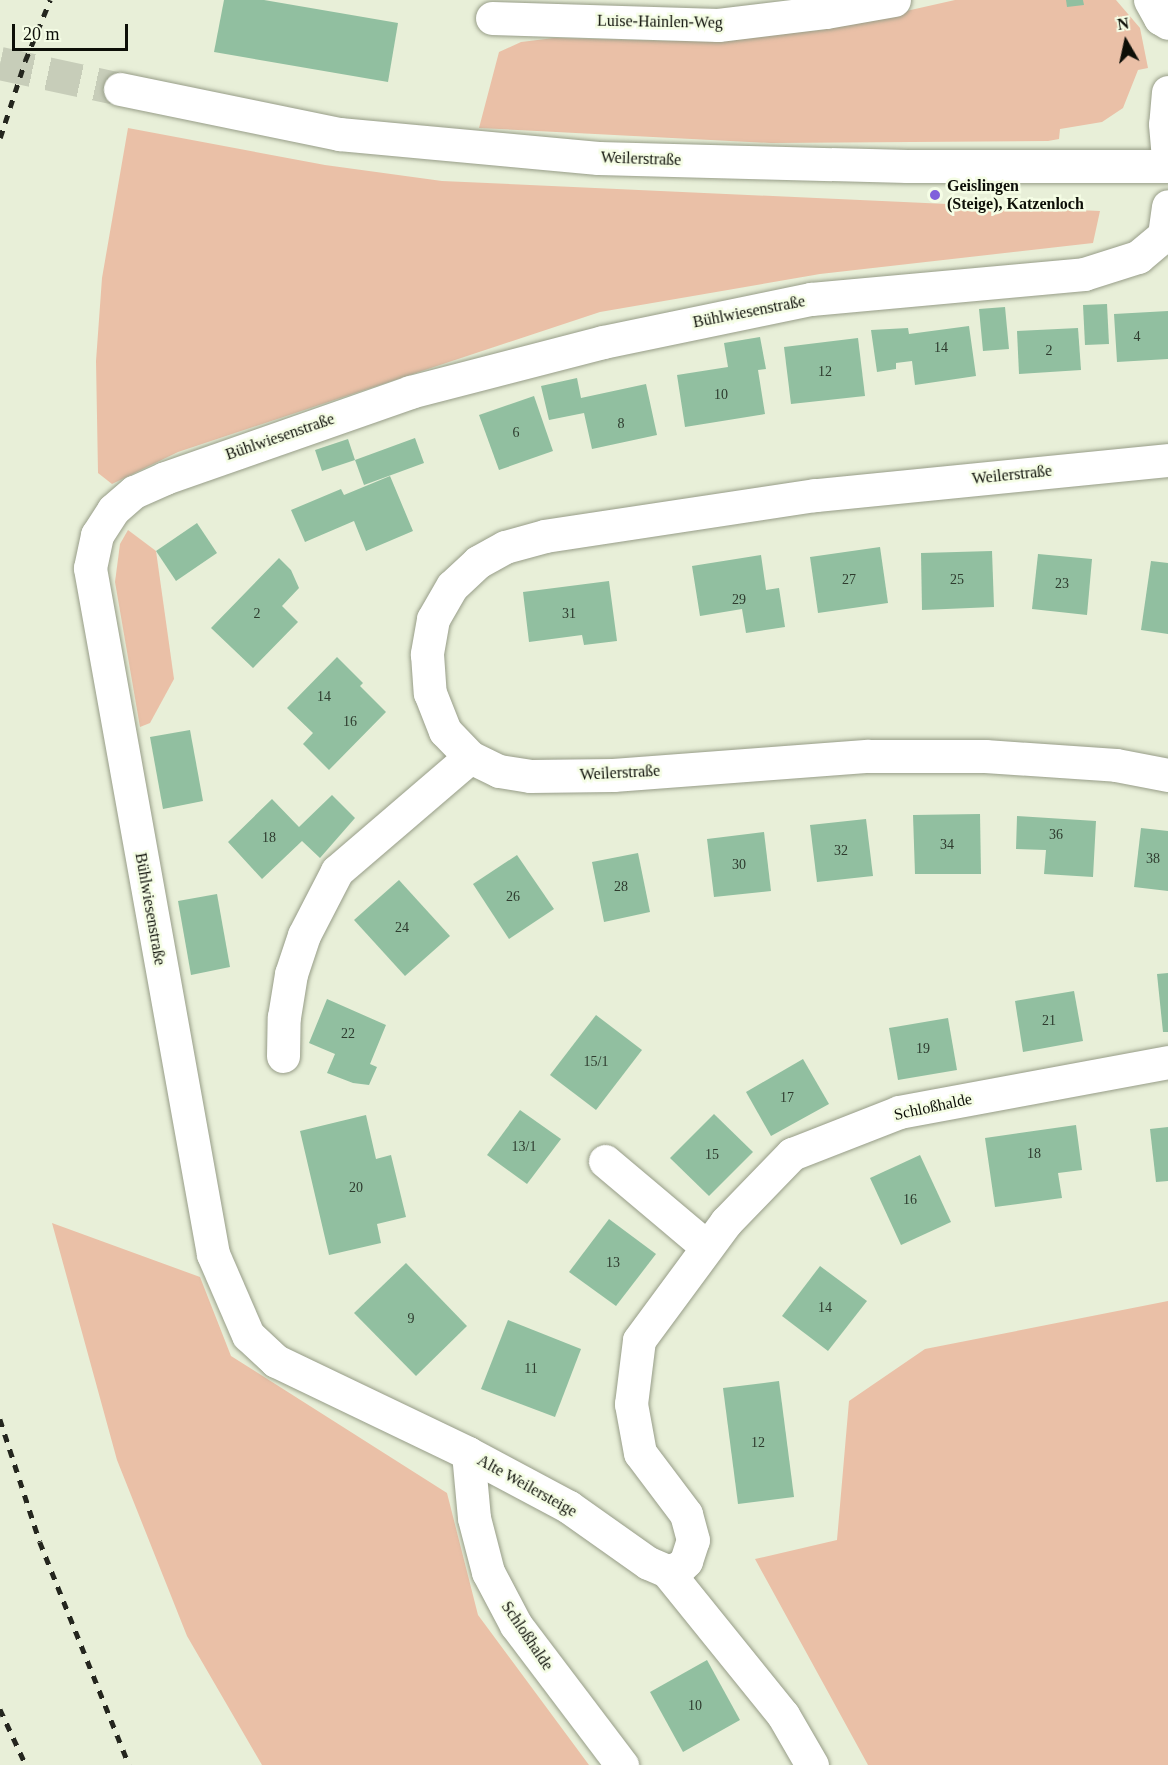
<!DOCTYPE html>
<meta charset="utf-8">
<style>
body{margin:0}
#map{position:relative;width:1168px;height:1765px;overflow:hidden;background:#e8efd8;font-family:"Times New Roman",serif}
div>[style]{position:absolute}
.green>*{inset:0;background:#eac0a7}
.building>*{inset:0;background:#91bfa0}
.minor-tunnel>*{height:33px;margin-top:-16.5px;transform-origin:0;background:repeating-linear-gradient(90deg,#c7cdb9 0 33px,transparent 0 49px)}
.roads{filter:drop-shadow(0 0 2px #979d88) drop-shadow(0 0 2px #979d88)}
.minor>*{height:33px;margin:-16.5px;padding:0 16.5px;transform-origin:16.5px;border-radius:16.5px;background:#fff}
.rail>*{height:4.5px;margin-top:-2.25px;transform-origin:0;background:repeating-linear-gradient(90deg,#24261e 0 8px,transparent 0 16px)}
.dots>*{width:16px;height:16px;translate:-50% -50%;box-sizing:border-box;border:3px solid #f5fde5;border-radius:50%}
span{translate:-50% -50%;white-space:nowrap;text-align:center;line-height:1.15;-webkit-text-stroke:5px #f5fde5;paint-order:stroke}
.number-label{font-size:14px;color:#2e3b2e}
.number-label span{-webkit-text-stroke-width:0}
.street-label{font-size:16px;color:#0d0f08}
.poi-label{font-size:16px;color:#0d0f08;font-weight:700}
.left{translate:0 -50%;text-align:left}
.north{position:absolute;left:1096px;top:12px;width:60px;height:60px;-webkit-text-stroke:4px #f5fde5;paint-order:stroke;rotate:351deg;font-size:16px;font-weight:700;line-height:24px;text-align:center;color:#0d0f08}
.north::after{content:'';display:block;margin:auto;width:21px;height:27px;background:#0d0f08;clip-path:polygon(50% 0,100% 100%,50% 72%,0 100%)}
.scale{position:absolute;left:12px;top:24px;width:116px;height:27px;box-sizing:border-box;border:3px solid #0d0f08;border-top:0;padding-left:8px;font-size:18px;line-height:21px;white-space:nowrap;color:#0d0f08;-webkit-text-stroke:4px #f5fde5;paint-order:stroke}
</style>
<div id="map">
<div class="green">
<i style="clip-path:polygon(955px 0,1116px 0,1140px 28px,1148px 68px,1138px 70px,1123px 108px,1102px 122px,1060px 129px,1059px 139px,1048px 141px,771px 143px,479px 128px,499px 52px,521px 42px,554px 38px,678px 41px,822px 30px)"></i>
<i style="clip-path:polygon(128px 128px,325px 165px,442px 181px,1100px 211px,1093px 243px,820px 274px,600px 312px,178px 452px,112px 484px,98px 473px,96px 361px,102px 278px)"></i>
<i style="clip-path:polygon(128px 530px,156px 551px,174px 679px,150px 723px,140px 727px,115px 582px,120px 544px)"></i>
<i style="clip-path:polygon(52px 1223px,200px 1277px,231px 1356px,447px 1493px,478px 1615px,589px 1765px,262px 1765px,187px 1636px,117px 1460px)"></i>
<i style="clip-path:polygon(1168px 1301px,1168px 1765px,868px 1765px,755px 1559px,837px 1540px,849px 1401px,925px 1349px)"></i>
</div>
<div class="building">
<i style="clip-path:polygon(224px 0,264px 0,398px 23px,388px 82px,214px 52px)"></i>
<i style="clip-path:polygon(1066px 0,1083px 0,1084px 5px,1067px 7px)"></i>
<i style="clip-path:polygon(1107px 304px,1109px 344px,1085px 345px,1083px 305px)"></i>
<i style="clip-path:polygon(1005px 307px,1009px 349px,983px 351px,979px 309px)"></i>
<i style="clip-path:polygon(1168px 311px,1168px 359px,1117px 362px,1114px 314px)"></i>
<i style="clip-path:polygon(969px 326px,976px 376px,915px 385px,912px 361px,896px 363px,896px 369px,877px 372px,871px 330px,908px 328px,909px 334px)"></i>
<i style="clip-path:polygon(1078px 328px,1081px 370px,1019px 374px,1017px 331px)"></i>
<i style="clip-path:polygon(760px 337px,766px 369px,758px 370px,765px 414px,685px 427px,677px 375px,728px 367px,724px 343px)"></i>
<i style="clip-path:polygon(858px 338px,865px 396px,791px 404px,784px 347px)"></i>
<i style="clip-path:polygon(577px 378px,581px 398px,646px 384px,657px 435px,592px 449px,584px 413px,549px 420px,541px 386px)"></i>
<i style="clip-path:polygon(534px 396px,553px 451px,499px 470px,479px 415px)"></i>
<i style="clip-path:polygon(415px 438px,424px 463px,364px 485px,355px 460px,322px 471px,315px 450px,348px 439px,355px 460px)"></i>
<i style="clip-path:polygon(390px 476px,413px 531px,366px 551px,354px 521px,305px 542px,291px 510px,341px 489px,344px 495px)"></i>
<i style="clip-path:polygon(197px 523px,217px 553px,176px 581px,156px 551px)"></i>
<i style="clip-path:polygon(880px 547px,888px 603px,818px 613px,810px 557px)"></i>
<i style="clip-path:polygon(992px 551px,994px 607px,922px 610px,921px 553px)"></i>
<i style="clip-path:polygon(1038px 554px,1092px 559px,1087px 615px,1032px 609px)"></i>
<i style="clip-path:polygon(761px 555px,766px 590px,779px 588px,785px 627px,746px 633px,742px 609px,700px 616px,692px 566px)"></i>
<i style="clip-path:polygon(279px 558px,291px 570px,299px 588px,282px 606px,298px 622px,253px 668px,211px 628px)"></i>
<i style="clip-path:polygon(1151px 561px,1168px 563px,1168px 634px,1141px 630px)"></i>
<i style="clip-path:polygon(609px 581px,617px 641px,584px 645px,582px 635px,529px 642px,523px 592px)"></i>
<i style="clip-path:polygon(337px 657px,363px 683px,360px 686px,386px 712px,329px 770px,303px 744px,313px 733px,287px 708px)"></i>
<i style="clip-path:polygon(190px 730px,203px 801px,163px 809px,150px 737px)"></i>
<i style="clip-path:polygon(332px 795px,355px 818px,320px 858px,302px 841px,262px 879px,228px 842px,272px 799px,299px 827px)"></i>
<i style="clip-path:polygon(980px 814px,981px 874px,915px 874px,913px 815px)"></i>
<i style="clip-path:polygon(1017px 816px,1096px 821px,1093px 877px,1044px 874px,1046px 850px,1016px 849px)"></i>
<i style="clip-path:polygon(866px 819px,873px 876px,817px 882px,810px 825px)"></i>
<i style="clip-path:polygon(1141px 828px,1168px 831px,1168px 891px,1134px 887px)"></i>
<i style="clip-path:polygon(764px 832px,771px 891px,714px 897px,707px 839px)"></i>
<i style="clip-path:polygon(638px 853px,650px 912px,604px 922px,592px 862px)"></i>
<i style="clip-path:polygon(517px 855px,554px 909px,509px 939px,473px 884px)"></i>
<i style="clip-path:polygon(399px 880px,450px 936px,405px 976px,354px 920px)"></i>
<i style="clip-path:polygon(217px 894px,230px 967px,191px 975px,178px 901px)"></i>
<i style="clip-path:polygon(1168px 973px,1168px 1032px,1163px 1032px,1157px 974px)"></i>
<i style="clip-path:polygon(1074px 991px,1083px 1041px,1023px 1052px,1015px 1001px)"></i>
<i style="clip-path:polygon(327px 999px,386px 1025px,370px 1064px,377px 1067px,369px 1085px,353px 1083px,327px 1073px,335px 1054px,309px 1043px)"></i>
<i style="clip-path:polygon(596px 1015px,642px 1050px,596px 1110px,550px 1075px)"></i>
<i style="clip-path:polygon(948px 1018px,957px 1070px,898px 1080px,889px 1028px)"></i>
<i style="clip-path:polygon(803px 1059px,829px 1104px,771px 1136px,746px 1092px)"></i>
<i style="clip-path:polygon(520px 1110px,561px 1139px,527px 1184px,487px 1155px)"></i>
<i style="clip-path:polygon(714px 1114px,753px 1152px,709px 1196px,670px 1158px)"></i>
<i style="clip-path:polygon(366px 1115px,376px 1159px,391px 1155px,406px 1217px,377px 1224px,381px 1243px,329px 1255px,300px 1131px)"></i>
<i style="clip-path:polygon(1076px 1125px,1082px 1170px,1058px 1173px,1062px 1198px,995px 1207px,985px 1138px)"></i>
<i style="clip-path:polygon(1168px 1127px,1168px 1181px,1156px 1182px,1150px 1129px)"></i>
<i style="clip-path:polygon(920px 1155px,951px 1222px,901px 1245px,870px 1178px)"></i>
<i style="clip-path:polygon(609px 1219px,656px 1254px,616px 1306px,569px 1272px)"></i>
<i style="clip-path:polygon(406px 1263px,467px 1326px,416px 1376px,354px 1313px)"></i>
<i style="clip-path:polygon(820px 1266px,867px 1301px,828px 1351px,782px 1316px)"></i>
<i style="clip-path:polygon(508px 1320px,581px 1349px,555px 1417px,481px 1389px)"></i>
<i style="clip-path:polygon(779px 1381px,794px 1497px,738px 1504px,723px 1388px)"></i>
<i style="clip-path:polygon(707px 1660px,740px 1720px,683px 1752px,650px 1692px)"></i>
</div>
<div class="minor-tunnel">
<i style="left:0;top:63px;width:123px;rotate:12.2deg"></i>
</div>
<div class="roads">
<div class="minor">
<i style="left:1150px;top:0;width:21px;rotate:61deg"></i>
<i style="left:1160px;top:18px;width:9px;rotate:32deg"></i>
<i style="left:492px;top:18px;width:226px;rotate:1.8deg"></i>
<i style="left:718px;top:25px;width:109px;rotate:-6.9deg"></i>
<i style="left:826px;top:12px;width:69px;rotate:-10deg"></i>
<i style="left:120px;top:89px;width:224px;rotate:11.6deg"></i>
<i style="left:339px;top:134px;width:260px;rotate:5.3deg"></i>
<i style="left:598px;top:158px;width:309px;rotate:1.5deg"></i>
<i style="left:907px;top:166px;width:261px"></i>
<i style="left:1168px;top:92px;width:32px;rotate:95deg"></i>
<i style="left:1165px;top:124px;width:35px;rotate:85deg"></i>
<i style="left:1168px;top:460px;width:355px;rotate:174.3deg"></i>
<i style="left:815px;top:495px;width:273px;rotate:171.4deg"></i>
<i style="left:545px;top:536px;width:41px;rotate:164.6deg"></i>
<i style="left:505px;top:547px;width:31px;rotate:151deg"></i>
<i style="left:478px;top:562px;width:35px;rotate:137deg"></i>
<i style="left:452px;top:586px;width:38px;rotate:120deg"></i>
<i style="left:433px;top:619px;width:36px;rotate:100deg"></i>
<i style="left:427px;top:654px;width:39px;rotate:86deg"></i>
<i style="left:430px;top:693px;width:41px;rotate:68.5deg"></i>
<i style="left:445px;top:731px;width:36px;rotate:46deg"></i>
<i style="left:470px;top:757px;width:32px;rotate:26deg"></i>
<i style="left:499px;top:771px;width:31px;rotate:9deg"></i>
<i style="left:530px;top:776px;width:83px;rotate:-0.7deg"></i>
<i style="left:613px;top:775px;width:256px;rotate:-4.3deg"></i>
<i style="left:868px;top:756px;width:117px"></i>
<i style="left:985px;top:756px;width:131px;rotate:3.9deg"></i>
<i style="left:1116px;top:765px;width:53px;rotate:10.9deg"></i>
<i style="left:283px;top:1056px;width:39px;rotate:-89deg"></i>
<i style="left:284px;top:1017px;width:44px;rotate:-80.8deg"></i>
<i style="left:291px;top:974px;width:41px;rotate:-71.6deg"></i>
<i style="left:304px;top:935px;width:72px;rotate:-62.7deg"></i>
<i style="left:337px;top:871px;width:175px;rotate:-40.6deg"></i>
<i style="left:605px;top:1161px;width:133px;rotate:40.1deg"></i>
<i style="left:468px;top:1453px;width:65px;rotate:84.7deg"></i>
<i style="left:474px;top:1518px;width:56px;rotate:75.5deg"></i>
<i style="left:488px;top:1572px;width:60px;rotate:62.2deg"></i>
<i style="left:516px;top:1625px;width:176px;rotate:52.9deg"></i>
<i style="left:667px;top:1571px;width:12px;rotate:-14deg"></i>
<i style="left:679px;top:1568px;width:10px;rotate:-45deg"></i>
<i style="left:686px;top:1561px;width:22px;rotate:-72deg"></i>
<i style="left:693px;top:1540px;width:27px;rotate:-105deg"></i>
<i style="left:686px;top:1514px;width:76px;rotate:-127deg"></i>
<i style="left:640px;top:1453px;width:50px;rotate:-100.4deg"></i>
<i style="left:631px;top:1404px;width:64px;rotate:-82.9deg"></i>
<i style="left:639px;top:1340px;width:147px;rotate:-53.6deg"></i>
<i style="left:726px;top:1222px;width:95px;rotate:-45.9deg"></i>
<i style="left:792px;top:1154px;width:115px;rotate:-21.4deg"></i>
<i style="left:899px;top:1112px;width:274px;rotate:-10.5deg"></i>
<i style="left:812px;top:1765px;width:58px;rotate:-120.1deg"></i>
<i style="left:783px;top:1715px;width:185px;rotate:-128.9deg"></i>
<i style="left:667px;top:1571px;width:21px;rotate:-157deg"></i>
<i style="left:648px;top:1563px;width:97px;rotate:-144.7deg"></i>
<i style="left:569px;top:1507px;width:115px;rotate:-151.9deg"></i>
<i style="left:468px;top:1453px;width:213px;rotate:-154.4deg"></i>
<i style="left:276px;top:1361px;width:38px;rotate:-137deg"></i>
<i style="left:248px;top:1335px;width:88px;rotate:-113.4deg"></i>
<i style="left:213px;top:1254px;width:697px;rotate:-100.17deg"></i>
<i style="left:90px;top:568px;width:34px;rotate:-78deg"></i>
<i style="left:97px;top:535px;width:30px;rotate:-57deg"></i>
<i style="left:113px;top:510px;width:28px;rotate:-41deg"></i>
<i style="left:134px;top:492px;width:34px;rotate:-24deg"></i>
<i style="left:165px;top:478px;width:260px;rotate:-19.3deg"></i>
<i style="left:410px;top:392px;width:199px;rotate:-14.5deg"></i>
<i style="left:603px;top:342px;width:212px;rotate:-11.7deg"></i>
<i style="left:811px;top:299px;width:274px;rotate:-5.2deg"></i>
<i style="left:1084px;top:274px;width:57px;rotate:-17.5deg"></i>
<i style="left:1138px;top:257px;width:34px;rotate:-40deg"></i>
<i style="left:1164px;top:235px;width:29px;rotate:-82deg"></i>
</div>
</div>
<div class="rail">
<i style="left:0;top:138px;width:81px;rotate:-72deg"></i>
<i style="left:25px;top:61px;width:66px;rotate:-67.7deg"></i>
<i style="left:0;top:1419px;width:129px;rotate:72deg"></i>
<i style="left:40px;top:1542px;width:240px;rotate:68.2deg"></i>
<i style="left:0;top:1709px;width:62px;rotate:65.1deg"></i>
</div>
<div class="dots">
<i style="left:935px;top:195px;background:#8061db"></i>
</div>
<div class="number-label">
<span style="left:1137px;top:337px">4</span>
<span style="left:941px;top:348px">14</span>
<span style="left:1049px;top:351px">2</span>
<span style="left:825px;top:372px">12</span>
<span style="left:721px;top:395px">10</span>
<span style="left:621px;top:424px">8</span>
<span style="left:516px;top:433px">6</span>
<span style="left:849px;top:580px">27</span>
<span style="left:957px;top:580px">25</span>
<span style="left:1062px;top:584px">23</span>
<span style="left:739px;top:600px">29</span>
<span style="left:257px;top:614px">2</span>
<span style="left:569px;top:614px">31</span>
<span style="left:324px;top:697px">14</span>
<span style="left:350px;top:722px">16</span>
<span style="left:1056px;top:835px">36</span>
<span style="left:269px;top:838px">18</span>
<span style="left:947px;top:845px">34</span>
<span style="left:841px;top:851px">32</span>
<span style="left:1153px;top:859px">38</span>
<span style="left:739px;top:865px">30</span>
<span style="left:621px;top:887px">28</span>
<span style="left:513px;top:897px">26</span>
<span style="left:402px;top:928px">24</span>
<span style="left:1049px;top:1021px">21</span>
<span style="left:348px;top:1034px">22</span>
<span style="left:923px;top:1049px">19</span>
<span style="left:596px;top:1062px">15/1</span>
<span style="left:787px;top:1098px">17</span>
<span style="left:524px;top:1147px">13/1</span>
<span style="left:1034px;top:1154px">18</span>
<span style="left:712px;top:1155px">15</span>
<span style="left:356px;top:1188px">20</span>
<span style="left:910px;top:1200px">16</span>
<span style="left:613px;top:1263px">13</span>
<span style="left:825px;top:1308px">14</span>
<span style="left:411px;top:1319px">9</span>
<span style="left:531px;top:1369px">11</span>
<span style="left:758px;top:1443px">12</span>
<span style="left:695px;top:1706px">10</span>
</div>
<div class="street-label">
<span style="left:660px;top:22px;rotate:1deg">Luise-Hainlen-Weg</span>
<span style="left:641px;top:159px;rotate:2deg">Weilerstraße</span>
<span style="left:749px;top:312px;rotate:-11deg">Bühlwiesenstraße</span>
<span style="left:280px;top:437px;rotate:-19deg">Bühlwiesenstraße</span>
<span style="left:1012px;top:475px;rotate:-6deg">Weilerstraße</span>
<span style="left:620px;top:773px;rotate:-3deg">Weilerstraße</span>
<span style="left:150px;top:909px;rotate:80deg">Bühlwiesenstraße</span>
<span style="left:933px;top:1107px;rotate:-12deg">Schloßhalde</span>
<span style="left:527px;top:1486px;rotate:29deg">Alte Weilersteige</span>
<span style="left:527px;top:1636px;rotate:56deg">Schloßhalde</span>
</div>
<div class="poi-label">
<span class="left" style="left:947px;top:195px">Geislingen<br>(Steige), Katzenloch</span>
</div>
<div class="north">N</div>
<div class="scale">20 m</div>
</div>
